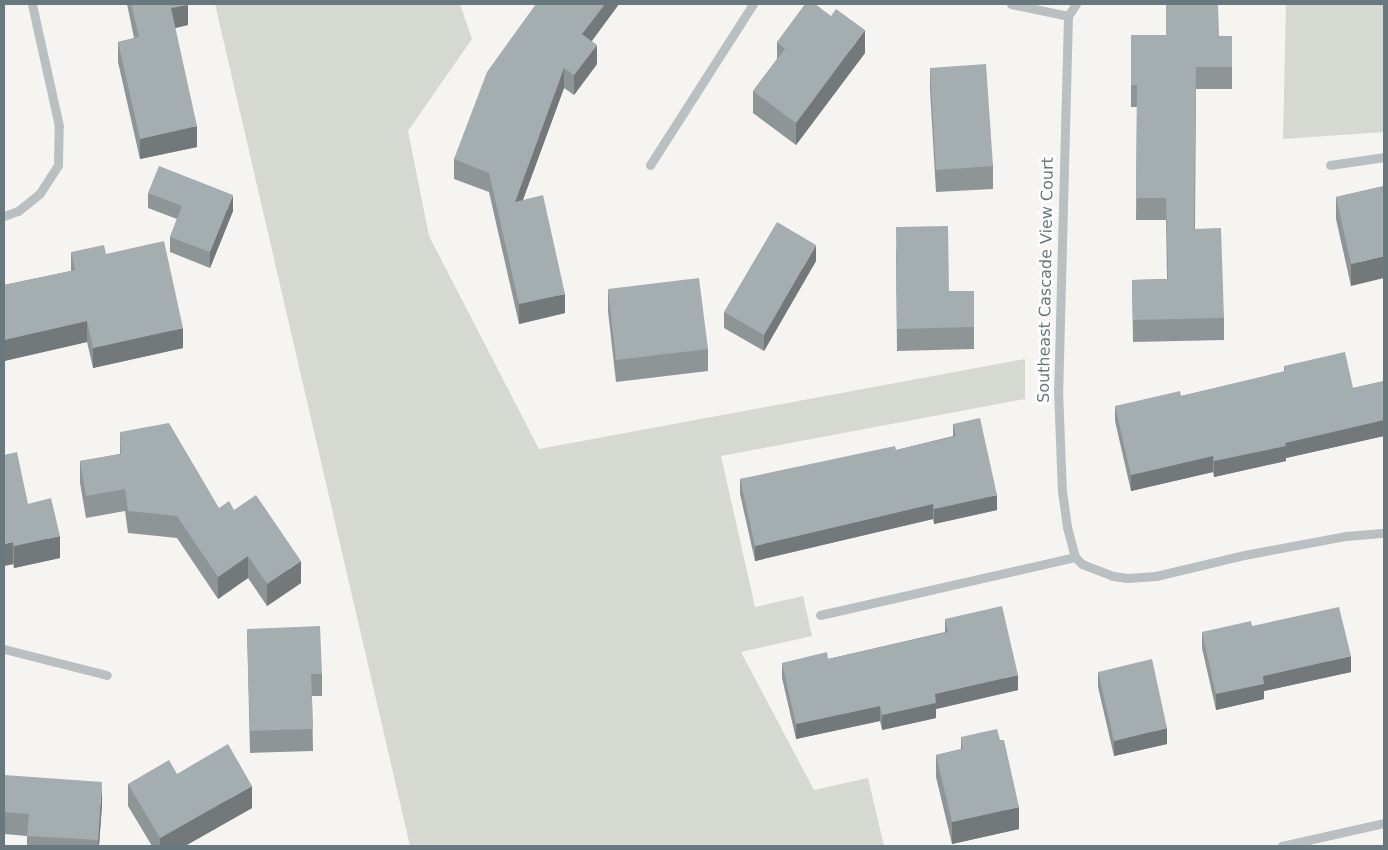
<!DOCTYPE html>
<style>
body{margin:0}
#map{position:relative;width:1388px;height:850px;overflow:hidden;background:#f5f4f1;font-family:"DejaVu Sans",sans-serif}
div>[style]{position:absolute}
.green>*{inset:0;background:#d5d9d1}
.minor>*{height:9px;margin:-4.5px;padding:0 4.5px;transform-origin:4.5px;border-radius:4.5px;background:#babfc1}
.wall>*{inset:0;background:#8d9597}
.shaded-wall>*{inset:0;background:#73797b}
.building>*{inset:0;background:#a4adb0}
span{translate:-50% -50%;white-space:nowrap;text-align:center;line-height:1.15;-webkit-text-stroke:5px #fff;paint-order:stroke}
.street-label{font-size:16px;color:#67797f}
.frame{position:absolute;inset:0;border:5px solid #67797f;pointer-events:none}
</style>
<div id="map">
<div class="green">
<i style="clip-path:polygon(215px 4px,460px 4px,472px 39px,408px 131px,429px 236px,539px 449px,1025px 359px,1025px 399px,721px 456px,755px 607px,803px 596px,812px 636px,741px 652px,814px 790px,868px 778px,884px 846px,410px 846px)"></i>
<i style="clip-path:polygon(1286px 4px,1384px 4px,1384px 132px,1283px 139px)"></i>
</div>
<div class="minor">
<i style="left:1011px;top:4px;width:58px;rotate:11.9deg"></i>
<i style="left:1076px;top:4px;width:14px;rotate:124deg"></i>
<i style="left:1068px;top:16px;width:373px;rotate:91.5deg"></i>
<i style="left:1058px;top:389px;width:102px;rotate:87.8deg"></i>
<i style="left:1062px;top:491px;width:36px;rotate:82deg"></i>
<i style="left:1067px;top:527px;width:31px;rotate:75deg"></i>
<i style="left:1075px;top:557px;width:10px;rotate:45deg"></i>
<i style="left:1082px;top:564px;width:33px;rotate:21deg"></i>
<i style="left:1113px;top:576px;width:14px;rotate:8deg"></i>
<i style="left:1127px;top:578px;width:29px;rotate:-4deg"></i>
<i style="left:1156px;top:576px;width:90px;rotate:-13.4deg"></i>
<i style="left:1244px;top:555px;width:104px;rotate:-10.6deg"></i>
<i style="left:1346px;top:536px;width:38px;rotate:-5deg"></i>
<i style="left:650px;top:165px;width:191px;rotate:-57.4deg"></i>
<i style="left:1330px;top:165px;width:55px;rotate:-8.4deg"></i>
<i style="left:4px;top:216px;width:15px;rotate:-20deg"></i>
<i style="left:18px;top:211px;width:28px;rotate:-39deg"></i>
<i style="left:40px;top:193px;width:33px;rotate:-57deg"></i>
<i style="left:58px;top:165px;width:39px;rotate:-89deg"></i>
<i style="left:59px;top:126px;width:125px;rotate:-102.5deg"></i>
<i style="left:820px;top:615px;width:262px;rotate:-12.8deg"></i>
<i style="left:4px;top:649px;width:106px;rotate:14.2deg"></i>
<i style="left:1282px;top:846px;width:105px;rotate:-12.7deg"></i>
</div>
<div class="wall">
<i style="clip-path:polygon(127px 4px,188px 4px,188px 25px,175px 28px,197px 147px,140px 159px,118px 62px,118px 42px,134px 38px)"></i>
<i style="clip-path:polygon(536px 4px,619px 4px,592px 41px,597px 64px,574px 95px,564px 88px,523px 200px,565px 313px,519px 324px,489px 192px,454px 179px,454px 159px)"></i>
<i style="clip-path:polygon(1131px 35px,1232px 36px,1232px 89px,1196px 89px,1195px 229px,1224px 318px,1224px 340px,1133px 342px,1132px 280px,1167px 279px,1166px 220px,1136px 220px,1137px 107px,1131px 107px)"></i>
<i style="clip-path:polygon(777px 42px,865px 53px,796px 145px,753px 113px,753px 91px,777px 59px)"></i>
<i style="clip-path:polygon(930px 68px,993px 166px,993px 189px,936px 192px,930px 90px)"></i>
<i style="clip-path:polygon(1384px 186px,1351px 286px,1336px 219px,1336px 197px)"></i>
<i style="clip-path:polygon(148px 193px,233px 211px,210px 268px,170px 252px,170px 237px,177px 219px,148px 208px)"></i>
<i style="clip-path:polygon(896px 249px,949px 291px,974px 291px,974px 349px,897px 351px)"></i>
<i style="clip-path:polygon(71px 252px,106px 254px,183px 348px,93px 368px,87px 342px,4px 361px,4px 284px,4px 285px,71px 271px)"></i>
<i style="clip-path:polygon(816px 261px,764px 351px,724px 328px,724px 312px)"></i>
<i style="clip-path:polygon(608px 289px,708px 349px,708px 371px,616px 382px,608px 311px)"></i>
<i style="clip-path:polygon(1284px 366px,1353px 388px,1384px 381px,1384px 436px,1286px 458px,1286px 461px,1214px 477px,1213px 472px,1131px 491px,1115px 421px,1115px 406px,1181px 396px,1284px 372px)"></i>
<i style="clip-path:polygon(953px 424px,997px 510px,934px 524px,933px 519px,755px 561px,740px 494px,740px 479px,896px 450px,953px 436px)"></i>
<i style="clip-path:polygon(120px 432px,219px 508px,234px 510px,301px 583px,267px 606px,248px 578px,218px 599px,177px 538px,128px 533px,125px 511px,86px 518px,80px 483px,80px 461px,120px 454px)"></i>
<i style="clip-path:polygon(28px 504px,60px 558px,14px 568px,13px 564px,4px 566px)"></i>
<i style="clip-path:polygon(945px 619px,1018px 690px,936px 709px,936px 718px,882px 730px,880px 721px,796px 739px,782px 678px,782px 663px,828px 659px,945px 632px)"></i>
<i style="clip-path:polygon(1252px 626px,1351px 672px,1264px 691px,1264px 699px,1216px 710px,1202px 648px,1202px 632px)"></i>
<i style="clip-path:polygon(247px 629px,322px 674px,322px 696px,312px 696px,313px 751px,250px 753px)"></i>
<i style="clip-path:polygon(1098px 672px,1167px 744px,1114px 756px,1098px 687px)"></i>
<i style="clip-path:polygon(961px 737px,1019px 829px,952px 844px,936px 777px,936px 755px,961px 749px)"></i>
<i style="clip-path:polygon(177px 774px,252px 808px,185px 846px,152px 846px,128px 806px,128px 784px)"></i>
<i style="clip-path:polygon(4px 775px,102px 804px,99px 846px,27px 846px,27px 836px,4px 834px)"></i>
</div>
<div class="shaded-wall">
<i style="clip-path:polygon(605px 4px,619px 4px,582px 54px,582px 34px)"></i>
<i style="clip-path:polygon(188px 5px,188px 25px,171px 29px,171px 8px)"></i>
<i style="clip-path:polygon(865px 30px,865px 53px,796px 145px,796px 123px)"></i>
<i style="clip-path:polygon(597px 45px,597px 64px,574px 95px,574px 75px)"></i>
<i style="clip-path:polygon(564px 68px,564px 88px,515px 221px,515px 202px)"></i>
<i style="clip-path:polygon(197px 126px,197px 147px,140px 159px,140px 139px)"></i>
<i style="clip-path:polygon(233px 195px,233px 211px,210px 268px,210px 252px)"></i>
<i style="clip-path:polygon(816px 245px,816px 261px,764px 351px,764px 335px)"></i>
<i style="clip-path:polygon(1384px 256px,1384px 278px,1351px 286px,1351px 264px)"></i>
<i style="clip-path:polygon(565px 294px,565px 313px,519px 324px,519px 304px)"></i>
<i style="clip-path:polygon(87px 321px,87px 342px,4px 361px,4px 340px)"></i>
<i style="clip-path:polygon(183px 328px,183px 348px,93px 368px,93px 348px)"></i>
<i style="clip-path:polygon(1384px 420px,1384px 436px,1286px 458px,1286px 461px,1214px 477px,1214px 461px,1285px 443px)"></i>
<i style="clip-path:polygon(1213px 456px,1213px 472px,1131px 491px,1131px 475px)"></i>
<i style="clip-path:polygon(997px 495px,997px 510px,934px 524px,934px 509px)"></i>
<i style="clip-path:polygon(933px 504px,933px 519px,755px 561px,755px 546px)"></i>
<i style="clip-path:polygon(60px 536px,60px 558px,14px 568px,14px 546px)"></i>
<i style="clip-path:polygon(13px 542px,13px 564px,4px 566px,4px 544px)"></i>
<i style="clip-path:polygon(248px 556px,248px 578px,218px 599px,218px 577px)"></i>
<i style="clip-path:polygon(301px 561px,301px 583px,267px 606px,267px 584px)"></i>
<i style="clip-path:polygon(1351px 656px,1351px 672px,1264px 691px,1264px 699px,1216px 710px,1216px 694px,1263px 676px)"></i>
<i style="clip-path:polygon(1018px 675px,1018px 690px,936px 709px,936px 718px,882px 730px,882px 715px,935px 694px)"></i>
<i style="clip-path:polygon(880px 706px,880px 721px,796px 739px,796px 724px)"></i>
<i style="clip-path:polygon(1167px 728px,1167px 744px,1114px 756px,1114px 741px)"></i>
<i style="clip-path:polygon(102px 782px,102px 804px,99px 846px,98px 846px)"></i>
<i style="clip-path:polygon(252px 786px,252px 808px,185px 846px,160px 846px,160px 838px)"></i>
<i style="clip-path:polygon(1019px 807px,1019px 829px,952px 844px,952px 822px)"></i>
</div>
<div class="building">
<i style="clip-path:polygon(131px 4px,188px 4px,188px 5px,171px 8px,197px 126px,140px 139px,118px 42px,139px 37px)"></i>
<i style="clip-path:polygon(536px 4px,605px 4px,582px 34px,597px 45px,574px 75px,564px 68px,515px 202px,543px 195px,565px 294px,519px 304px,489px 173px,454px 159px,487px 72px)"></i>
<i style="clip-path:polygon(805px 4px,815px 4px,831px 16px,836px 9px,865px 30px,796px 123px,753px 91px,785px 49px,777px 42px)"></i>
<i style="clip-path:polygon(1166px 4px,1218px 4px,1219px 36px,1232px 36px,1232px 67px,1196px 67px,1194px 229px,1221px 228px,1224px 318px,1133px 320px,1132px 280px,1168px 279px,1166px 198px,1136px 198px,1137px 85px,1131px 85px,1131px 35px,1166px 35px)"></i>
<i style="clip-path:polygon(986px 64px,993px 166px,936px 170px,930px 68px)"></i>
<i style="clip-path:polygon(159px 166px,233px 195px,210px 252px,170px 237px,182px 206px,148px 193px)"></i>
<i style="clip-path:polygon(1384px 186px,1384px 256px,1351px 264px,1336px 197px)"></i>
<i style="clip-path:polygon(777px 222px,816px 245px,764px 335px,724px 312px)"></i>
<i style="clip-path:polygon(948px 226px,949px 291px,974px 291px,974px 327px,897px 329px,896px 227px)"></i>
<i style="clip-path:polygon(164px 241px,183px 328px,93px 348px,87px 321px,4px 340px,4px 284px,4px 285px,75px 270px,71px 252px,104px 245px,106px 254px)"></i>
<i style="clip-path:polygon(699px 278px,708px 349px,616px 360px,608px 289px)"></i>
<i style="clip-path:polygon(1345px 352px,1353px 388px,1384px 381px,1384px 420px,1285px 443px,1286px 446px,1214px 461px,1213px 456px,1131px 475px,1115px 406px,1180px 391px,1181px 396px,1285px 371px,1284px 366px)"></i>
<i style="clip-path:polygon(980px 418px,997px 495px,934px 509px,933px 504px,755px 546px,740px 479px,895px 446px,896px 450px,956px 436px,953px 424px)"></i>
<i style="clip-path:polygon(169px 423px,219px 508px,229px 501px,234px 510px,256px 495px,301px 561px,267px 584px,248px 556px,218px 577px,177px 516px,128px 511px,125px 489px,86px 496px,80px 461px,121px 454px,120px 432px)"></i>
<i style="clip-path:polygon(17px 452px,28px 504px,51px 498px,60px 536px,14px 546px,13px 542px,4px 544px,4px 455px)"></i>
<i style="clip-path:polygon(1002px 606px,1018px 675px,935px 694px,936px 703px,882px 715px,880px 706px,796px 724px,782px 663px,827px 652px,828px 659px,948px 632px,945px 619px)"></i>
<i style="clip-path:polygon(1339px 607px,1351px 656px,1263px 676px,1264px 684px,1216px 694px,1202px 632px,1251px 621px,1252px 626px)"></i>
<i style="clip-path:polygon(320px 626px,322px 674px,311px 674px,313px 729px,250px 731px,247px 629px)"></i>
<i style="clip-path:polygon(1152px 659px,1167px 728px,1114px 741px,1098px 672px)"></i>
<i style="clip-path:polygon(997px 729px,1000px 740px,1004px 740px,1019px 807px,952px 822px,936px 755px,963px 749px,961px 737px)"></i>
<i style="clip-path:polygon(228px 744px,252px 786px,160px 838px,128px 784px,169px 760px,177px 774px)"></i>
<i style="clip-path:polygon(4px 775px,102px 782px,98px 840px,27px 836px,29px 814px,4px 812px)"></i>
</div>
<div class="street-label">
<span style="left:1046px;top:280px;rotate:-89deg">Southeast Cascade View Court</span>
</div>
<div class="frame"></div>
</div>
